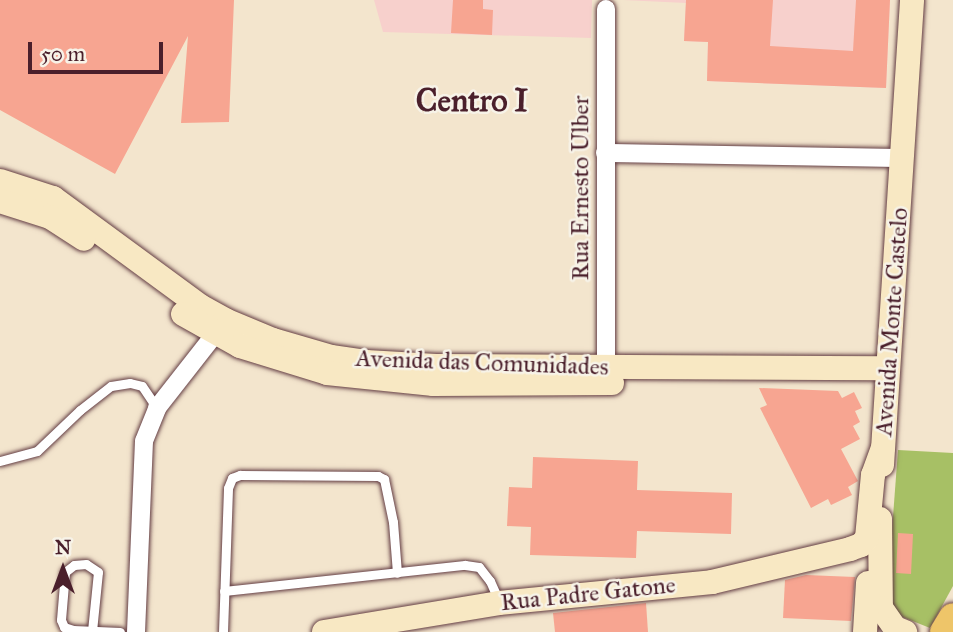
<!DOCTYPE html>
<style>
body{margin:0}
#map{position:relative;width:953px;height:632px;overflow:hidden;background:#f3e5cd;font-family:"IM FELL Great Primer",serif}
div>[style]{position:absolute}
.built>*{inset:0;background:#f7d0cc}
.green>*{inset:0;background:#a7c065}
.building>*{inset:0;background:#f7a591}
.roads{filter:drop-shadow(0 0 2px #633d43) drop-shadow(0 0 2px #633d43)}
.lane>*{height:9px;margin:-4.5px;padding:0 4.5px;transform-origin:4.5px;border-radius:4.5px;background:#fff}
.street>*{height:18px;margin:-9px;padding:0 9px;transform-origin:9px;border-radius:9px;background:#fff}
.secondary>*{height:24px;margin:-12px;padding:0 12px;transform-origin:12px;border-radius:12px;background:#f8e8c3}
.primary>*{height:28px;margin:-14px;padding:0 14px;transform-origin:14px;border-radius:14px;background:#eec569}
span{translate:-50% -50%;white-space:nowrap;text-align:center;line-height:1.15;-webkit-text-stroke:5px #f7f3e8;paint-order:stroke}
.street-label{font-size:24px;color:#4a1f2b}
.district-label{font-size:32px;color:#4a1f2b;font-weight:700}
.north{position:absolute;left:28px;top:534px;width:70px;height:70px;-webkit-text-stroke:5px #f7f3e8;paint-order:stroke;rotate:0deg;font-size:19px;font-weight:700;line-height:28px;text-align:center;color:#4a1f2b}
.north::after{content:'';display:block;margin:auto;width:24px;height:32px;background:#4a1f2b;clip-path:polygon(50% 0,100% 100%,50% 72%,0 100%)}
.scale{position:absolute;left:28px;top:42px;width:135px;height:32px;box-sizing:border-box;border:4px solid #4a1f2b;border-top:0;padding-left:9px;font-size:21px;line-height:24px;white-space:nowrap;color:#4a1f2b;-webkit-text-stroke:5px #f7f3e8;paint-order:stroke}
</style>
<div id="map">
<div class="built">
<i style="clip-path:polygon(374px 0,592px 0,591px 38px,383px 32px)"></i>
<i style="clip-path:polygon(623px 0,890px 0,886px 88px,707px 81px,708px 42px,684px 41px,686px 3px)"></i>
</div>
<div class="green">
<i style="clip-path:polygon(898px 450px,953px 453px,953px 586px,930px 628px,895px 614px,887px 597px)"></i>
</div>
<div class="building">
<i style="clip-path:polygon(0 0,234px 0,229px 122px,181px 123px,188px 36px,115px 174px,0 110px)"></i>
<i style="clip-path:polygon(453px 0,483px 0,483px 9px,493px 10px,492px 35px,451px 33px)"></i>
<i style="clip-path:polygon(686px 0,773px 0,770px 46px,853px 51px,856px 0,890px 0,886px 88px,707px 81px,708px 42px,684px 41px)"></i>
<i style="clip-path:polygon(759px 388px,838px 391px,842px 398px,854px 392px,862px 408px,855px 411px,860px 422px,853px 426px,860px 439px,841px 449px,858px 481px,848px 487px,852px 495px,831px 505px,828px 499px,811px 508px,760px 408px,767px 405px)"></i>
<i style="clip-path:polygon(533px 457px,638px 461px,637px 490px,732px 493px,731px 534px,637px 531px,636px 558px,530px 555px,531px 527px,507px 526px,509px 487px,532px 488px)"></i>
<i style="clip-path:polygon(898px 533px,913px 534px,911px 574px,896px 573px)"></i>
<i style="clip-path:polygon(806px 575px,855px 577px,851px 621px,783px 618px,785px 580px)"></i>
<i style="clip-path:polygon(646px 603px,648px 632px,555px 632px,553px 613px)"></i>
</div>
<div class="roads">
<div class="lane">
<i style="left:0;top:461px;width:38px;rotate:-15deg"></i>
<i style="left:37px;top:451px;width:59px;rotate:-43.6deg"></i>
<i style="left:80px;top:410px;width:39px;rotate:-38deg"></i>
<i style="left:111px;top:386px;width:19px;rotate:-9deg"></i>
<i style="left:130px;top:383px;width:12px;rotate:14deg"></i>
<i style="left:142px;top:386px;width:27px;rotate:56deg"></i>
<i style="left:224px;top:591px;width:242px;rotate:-6.2deg"></i>
<i style="left:465px;top:565px;width:14px;rotate:8deg"></i>
<i style="left:479px;top:567px;width:18px;rotate:52deg"></i>
<i style="left:490px;top:581px;width:22px;rotate:66deg"></i>
<i style="left:92px;top:631px;width:59px;rotate:-84.2deg"></i>
<i style="left:98px;top:572px;width:14px;rotate:-146deg"></i>
<i style="left:86px;top:564px;width:12px;rotate:175deg"></i>
<i style="left:74px;top:565px;width:11px;rotate:142deg"></i>
<i style="left:65px;top:572px;width:48px;rotate:94.8deg"></i>
<i style="left:61px;top:620px;width:8px;rotate:67deg"></i>
<i style="left:64px;top:627px;width:9px;rotate:18deg"></i>
<i style="left:73px;top:630px;width:47px;rotate:2.4deg"></i>
<i style="left:223px;top:632px;width:144px;rotate:-88deg"></i>
<i style="left:228px;top:488px;width:11px;rotate:-68deg"></i>
<i style="left:232px;top:478px;width:9px;rotate:-21deg"></i>
<i style="left:240px;top:475px;width:138px;rotate:0.4deg"></i>
<i style="left:378px;top:476px;width:7px;rotate:27deg"></i>
<i style="left:384px;top:479px;width:44px;rotate:78.2deg"></i>
<i style="left:393px;top:522px;width:51px;rotate:85.5deg"></i>
</div>
<div class="street">
<i style="left:605px;top:153px;width:298px;rotate:1deg"></i>
<i style="left:606px;top:376px;width:367px;rotate:-90deg"></i>
<i style="left:136px;top:632px;width:191px;rotate:-87.6deg"></i>
<i style="left:144px;top:441px;width:35px;rotate:-68deg"></i>
<i style="left:157px;top:408px;width:105px;rotate:-51.9deg"></i>
</div>
<div class="secondary">
<i style="left:0;top:181px;width:56px;rotate:17.8deg"></i>
<i style="left:53px;top:198px;width:182px;rotate:36.3deg"></i>
<i style="left:200px;top:306px;width:29px;rotate:29deg"></i>
<i style="left:225px;top:320px;width:52px;rotate:22.6deg"></i>
<i style="left:273px;top:340px;width:60px;rotate:16.3deg"></i>
<i style="left:331px;top:357px;width:35px;rotate:8deg"></i>
<i style="left:366px;top:362px;width:70px;rotate:3.3deg"></i>
<i style="left:436px;top:366px;width:451px;rotate:0.3deg"></i>
<i style="left:0;top:201px;width:52px;rotate:17.7deg"></i>
<i style="left:50px;top:217px;width:40px;rotate:32.9deg"></i>
<i style="left:183px;top:314px;width:65px;rotate:29.3deg"></i>
<i style="left:240px;top:346px;width:91px;rotate:17.2deg"></i>
<i style="left:327px;top:373px;width:107px;rotate:5.9deg"></i>
<i style="left:433px;top:384px;width:179px;rotate:-0.3deg"></i>
<i style="left:882px;top:465px;width:466px;rotate:-86.3deg"></i>
<i style="left:880px;top:519px;width:89px;rotate:89.4deg"></i>
<i style="left:881px;top:608px;width:24px;rotate:55deg"></i>
<i style="left:895px;top:628px;width:11px;rotate:22deg"></i>
<i style="left:324px;top:632px;width:177px;rotate:-9.4deg"></i>
<i style="left:499px;top:603px;width:214px;rotate:-5.6deg"></i>
<i style="left:712px;top:582px;width:142px;rotate:-13.4deg"></i>
<i style="left:850px;top:549px;width:12px;rotate:-20deg"></i>
<i style="left:861px;top:545px;width:9px;rotate:-49deg"></i>
<i style="left:867px;top:538px;width:63px;rotate:-84.6deg"></i>
<i style="left:873px;top:475px;width:29px;rotate:-70deg"></i>
<i style="left:865px;top:632px;width:49px;rotate:-86.5deg"></i>
</div>
<div class="primary">
<i style="left:944px;top:632px;width:17px;rotate:-59deg"></i>
</div>
</div>
<div class="street-label">
<span style="left:581px;top:188px;rotate:-90deg">Rua Ernesto Ulber</span>
<span style="left:892px;top:322px;rotate:-86deg">Avenida Monte Castelo</span>
<span style="left:482px;top:363px;rotate:2deg">Avenida das Comunidades</span>
<span style="left:588px;top:594px;rotate:-6deg">Rua Padre Gatone</span>
</div>
<div class="district-label">
<span style="left:472px;top:101px">Centro I</span>
</div>
<div class="north">N</div>
<div class="scale">50 m</div>
</div>
